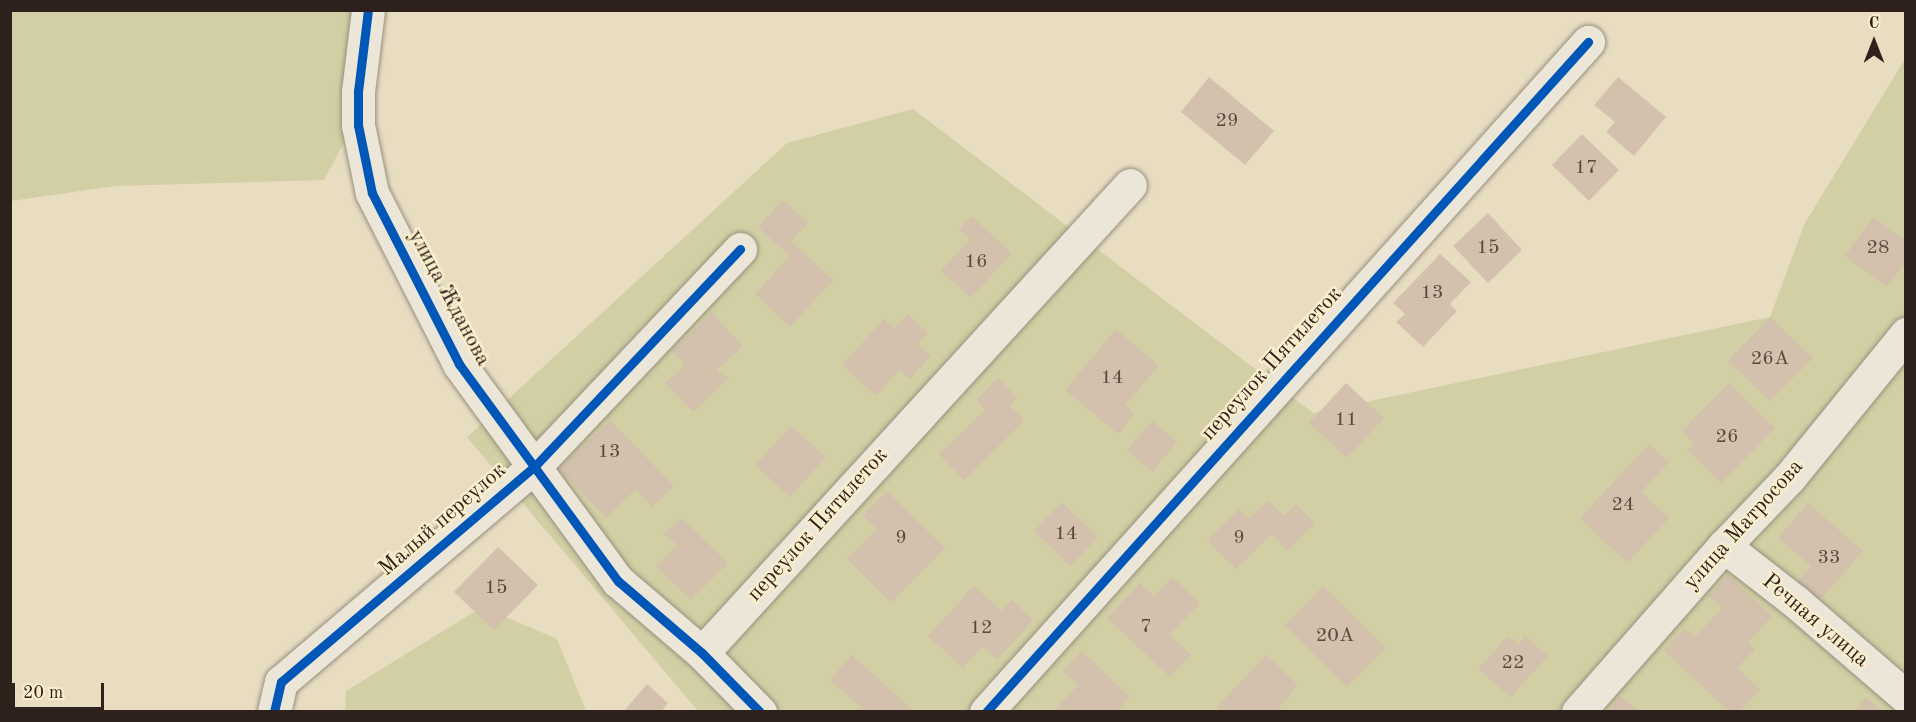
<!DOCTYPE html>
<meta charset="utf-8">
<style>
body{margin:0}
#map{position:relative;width:1916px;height:722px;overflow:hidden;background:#e8ddc1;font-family:"Old Standard TT",serif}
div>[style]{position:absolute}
.green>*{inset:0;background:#d1cfa3}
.building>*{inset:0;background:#d3c1ad}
.roads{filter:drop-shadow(0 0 2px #989080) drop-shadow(0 0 2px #989080)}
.street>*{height:33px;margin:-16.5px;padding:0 16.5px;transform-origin:16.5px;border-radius:16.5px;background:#ebe6d8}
.cycleway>*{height:9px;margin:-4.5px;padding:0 4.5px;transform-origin:4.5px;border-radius:4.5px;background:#0057b8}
span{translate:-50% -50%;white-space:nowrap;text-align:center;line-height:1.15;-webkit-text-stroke:5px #faeecd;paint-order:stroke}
.number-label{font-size:20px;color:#574940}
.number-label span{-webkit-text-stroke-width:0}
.street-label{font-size:22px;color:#2e211b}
.frame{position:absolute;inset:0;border:12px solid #2e211b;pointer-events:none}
.north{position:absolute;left:1844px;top:12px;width:60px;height:60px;-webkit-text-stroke:4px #faeecd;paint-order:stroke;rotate:0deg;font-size:16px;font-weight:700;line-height:24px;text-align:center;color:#2e211b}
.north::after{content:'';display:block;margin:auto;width:21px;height:27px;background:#2e211b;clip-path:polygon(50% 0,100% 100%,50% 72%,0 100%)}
.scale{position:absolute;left:12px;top:683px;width:92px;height:27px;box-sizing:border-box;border:3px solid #2e211b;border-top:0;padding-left:8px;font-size:18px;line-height:21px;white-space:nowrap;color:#2e211b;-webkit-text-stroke:4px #faeecd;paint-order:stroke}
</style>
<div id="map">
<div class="green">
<i style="clip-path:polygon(11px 11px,375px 11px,370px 94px,324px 180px,115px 186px,11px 201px)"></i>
<i style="clip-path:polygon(1905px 59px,1905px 711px,698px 711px,467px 437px,787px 143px,913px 109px,1313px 413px,1770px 317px,1805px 223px)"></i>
<i style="clip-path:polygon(482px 607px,557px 639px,586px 711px,345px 712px,346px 691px)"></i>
</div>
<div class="building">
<i style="clip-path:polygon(1209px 77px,1274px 131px,1245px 165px,1181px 112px)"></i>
<i style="clip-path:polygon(1618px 77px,1666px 117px,1634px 156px,1606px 132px,1615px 122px,1594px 105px)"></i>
<i style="clip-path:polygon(1582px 134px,1619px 170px,1589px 201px,1552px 165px)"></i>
<i style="clip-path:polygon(783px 200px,808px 223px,791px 241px,833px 280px,790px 327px,755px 294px,790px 256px,758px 227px)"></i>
<i style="clip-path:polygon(1488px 213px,1522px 250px,1488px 283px,1453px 246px)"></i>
<i style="clip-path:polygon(971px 216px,1012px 253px,971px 298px,941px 271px,970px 239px,959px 230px)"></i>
<i style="clip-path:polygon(1873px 217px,1906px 241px,1906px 262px,1887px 287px,1845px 256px)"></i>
<i style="clip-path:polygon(1440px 254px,1471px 282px,1450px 304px,1457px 311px,1423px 347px,1396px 322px,1405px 314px,1393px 303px)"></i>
<i style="clip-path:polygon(712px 313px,743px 346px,716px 371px,729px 378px,693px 412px,665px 383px,685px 365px,672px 351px)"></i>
<i style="clip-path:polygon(908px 314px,928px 333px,918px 344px,931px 356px,910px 379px,899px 370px,876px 396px,842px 365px,884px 319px,895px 328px)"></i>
<i style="clip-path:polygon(1770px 317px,1813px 358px,1770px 401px,1728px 361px)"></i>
<i style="clip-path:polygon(1116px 329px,1159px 366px,1125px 405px,1135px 414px,1118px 434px,1065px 390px)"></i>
<i style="clip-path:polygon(998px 378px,1017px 398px,1010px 406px,1024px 421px,964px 480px,939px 454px,985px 410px,976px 400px)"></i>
<i style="clip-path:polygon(1346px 383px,1384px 418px,1347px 458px,1309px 423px)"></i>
<i style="clip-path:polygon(1729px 383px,1775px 428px,1721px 483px,1687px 450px,1694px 443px,1682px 431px)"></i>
<i style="clip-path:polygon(610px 420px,674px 486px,652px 507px,636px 489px,606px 518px,559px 469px)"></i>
<i style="clip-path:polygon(1152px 421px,1177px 442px,1152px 472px,1127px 450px)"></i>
<i style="clip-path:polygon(791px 426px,826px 457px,790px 497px,755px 465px)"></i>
<i style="clip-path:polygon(1649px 444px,1669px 462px,1641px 492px,1669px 518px,1627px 563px,1580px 518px)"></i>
<i style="clip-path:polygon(887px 491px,945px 548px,891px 603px,847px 559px,877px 529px,863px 515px)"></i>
<i style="clip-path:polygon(1268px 500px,1284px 516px,1296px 504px,1315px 523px,1287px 551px,1272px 534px,1236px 569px,1207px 541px,1239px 509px,1248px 519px)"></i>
<i style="clip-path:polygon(1062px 502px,1098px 537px,1070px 566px,1034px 531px)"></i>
<i style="clip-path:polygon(1808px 503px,1863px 551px,1816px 605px,1794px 586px,1811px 566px,1778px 538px)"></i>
<i style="clip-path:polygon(682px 518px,728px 563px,691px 600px,656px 567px,678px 545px,663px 534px)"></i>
<i style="clip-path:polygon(498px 547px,538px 585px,494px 630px,454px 592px)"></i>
<i style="clip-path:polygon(1728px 575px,1772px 616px,1748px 643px,1755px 649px,1737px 668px,1760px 689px,1739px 712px,1730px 712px,1664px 651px,1685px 628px,1695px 637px,1722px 608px,1709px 596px)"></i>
<i style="clip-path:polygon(1172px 577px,1200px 603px,1169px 635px,1191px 655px,1170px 677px,1107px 618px,1140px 583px,1154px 596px)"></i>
<i style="clip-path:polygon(974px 586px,1002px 611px,1012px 600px,1033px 620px,997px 660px,983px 646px,963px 668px,928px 636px)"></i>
<i style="clip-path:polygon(1323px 586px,1385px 648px,1347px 687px,1285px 625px)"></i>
<i style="clip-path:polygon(1508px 636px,1518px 644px,1525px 636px,1548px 656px,1511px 697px,1478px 669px)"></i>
<i style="clip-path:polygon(1082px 651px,1130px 697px,1116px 712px,1053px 712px,1078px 685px,1063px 671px)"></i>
<i style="clip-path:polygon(852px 655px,915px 712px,859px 712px,862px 708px,830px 680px)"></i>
<i style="clip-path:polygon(1266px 655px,1298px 685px,1279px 707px,1284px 712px,1221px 712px,1217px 707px)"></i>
<i style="clip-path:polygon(647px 684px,668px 703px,661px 712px,623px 712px)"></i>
<i style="clip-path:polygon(1620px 696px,1640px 712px,1609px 712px)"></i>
<i style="clip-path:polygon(1866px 697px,1884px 712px,1855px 712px)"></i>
</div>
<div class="roads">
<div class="street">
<i style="left:368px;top:10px;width:82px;rotate:97deg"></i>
<i style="left:358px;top:91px;width:34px;rotate:90deg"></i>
<i style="left:358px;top:125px;width:69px;rotate:78.4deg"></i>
<i style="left:372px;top:193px;width:192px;rotate:63deg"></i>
<i style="left:459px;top:364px;width:269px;rotate:53.8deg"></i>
<i style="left:618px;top:581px;width:111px;rotate:40.6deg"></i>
<i style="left:702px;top:653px;width:83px;rotate:45.5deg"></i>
<i style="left:1724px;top:546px;width:91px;rotate:37.9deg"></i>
<i style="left:1796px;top:602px;width:145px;rotate:40.8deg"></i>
<i style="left:702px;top:653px;width:634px;rotate:-47.56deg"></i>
<i style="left:274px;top:712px;width:31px;rotate:-77deg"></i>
<i style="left:281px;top:682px;width:332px;rotate:-40.4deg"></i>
<i style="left:534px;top:467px;width:300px;rotate:-46.6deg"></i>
<i style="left:986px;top:712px;width:901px;rotate:-48.06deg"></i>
<i style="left:1578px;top:712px;width:221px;rotate:-48.7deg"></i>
<i style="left:1724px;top:546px;width:94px;rotate:-46.3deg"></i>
<i style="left:1789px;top:478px;width:186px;rotate:-50.9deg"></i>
</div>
</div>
<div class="cycleway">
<i style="left:368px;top:10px;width:82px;rotate:97deg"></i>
<i style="left:358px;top:91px;width:34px;rotate:90deg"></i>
<i style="left:358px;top:125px;width:69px;rotate:78.4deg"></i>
<i style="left:372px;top:193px;width:192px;rotate:63deg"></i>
<i style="left:459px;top:364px;width:269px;rotate:53.8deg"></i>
<i style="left:618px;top:581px;width:111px;rotate:40.6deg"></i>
<i style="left:702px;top:653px;width:83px;rotate:45.5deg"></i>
<i style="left:274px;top:712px;width:31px;rotate:-77deg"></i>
<i style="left:281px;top:682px;width:332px;rotate:-40.4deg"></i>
<i style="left:534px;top:467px;width:300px;rotate:-46.6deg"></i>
<i style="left:986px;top:712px;width:901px;rotate:-48.06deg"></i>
</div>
<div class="number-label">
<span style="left:1227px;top:121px">29</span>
<span style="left:1586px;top:168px">17</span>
<span style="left:1488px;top:248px">15</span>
<span style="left:1878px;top:248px">28</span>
<span style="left:976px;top:262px">16</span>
<span style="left:1432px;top:293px">13</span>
<span style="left:1770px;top:359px">26А</span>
<span style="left:1112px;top:378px">14</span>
<span style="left:1346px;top:420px">11</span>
<span style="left:1727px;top:437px">26</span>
<span style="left:609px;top:452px">13</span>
<span style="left:1623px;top:505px">24</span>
<span style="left:1066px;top:534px">14</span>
<span style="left:901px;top:538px">9</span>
<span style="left:1239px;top:538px">9</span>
<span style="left:1829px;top:558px">33</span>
<span style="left:496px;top:588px">15</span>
<span style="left:1146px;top:627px">7</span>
<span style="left:981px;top:628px">12</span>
<span style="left:1335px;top:636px">20А</span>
<span style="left:1513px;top:663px">22</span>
</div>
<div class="street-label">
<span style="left:449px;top:298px;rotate:62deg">улица Жданова</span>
<span style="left:1272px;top:364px;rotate:-48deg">переулок Пятилеток</span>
<span style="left:443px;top:520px;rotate:-41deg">Малый переулок</span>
<span style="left:818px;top:525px;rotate:-48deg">переулок Пятилеток</span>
<span style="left:1744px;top:525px;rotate:-48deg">улица Матросова</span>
<span style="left:1815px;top:621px;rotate:40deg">Речная улица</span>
</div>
<div class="frame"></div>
<div class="north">С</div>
<div class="scale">20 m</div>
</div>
